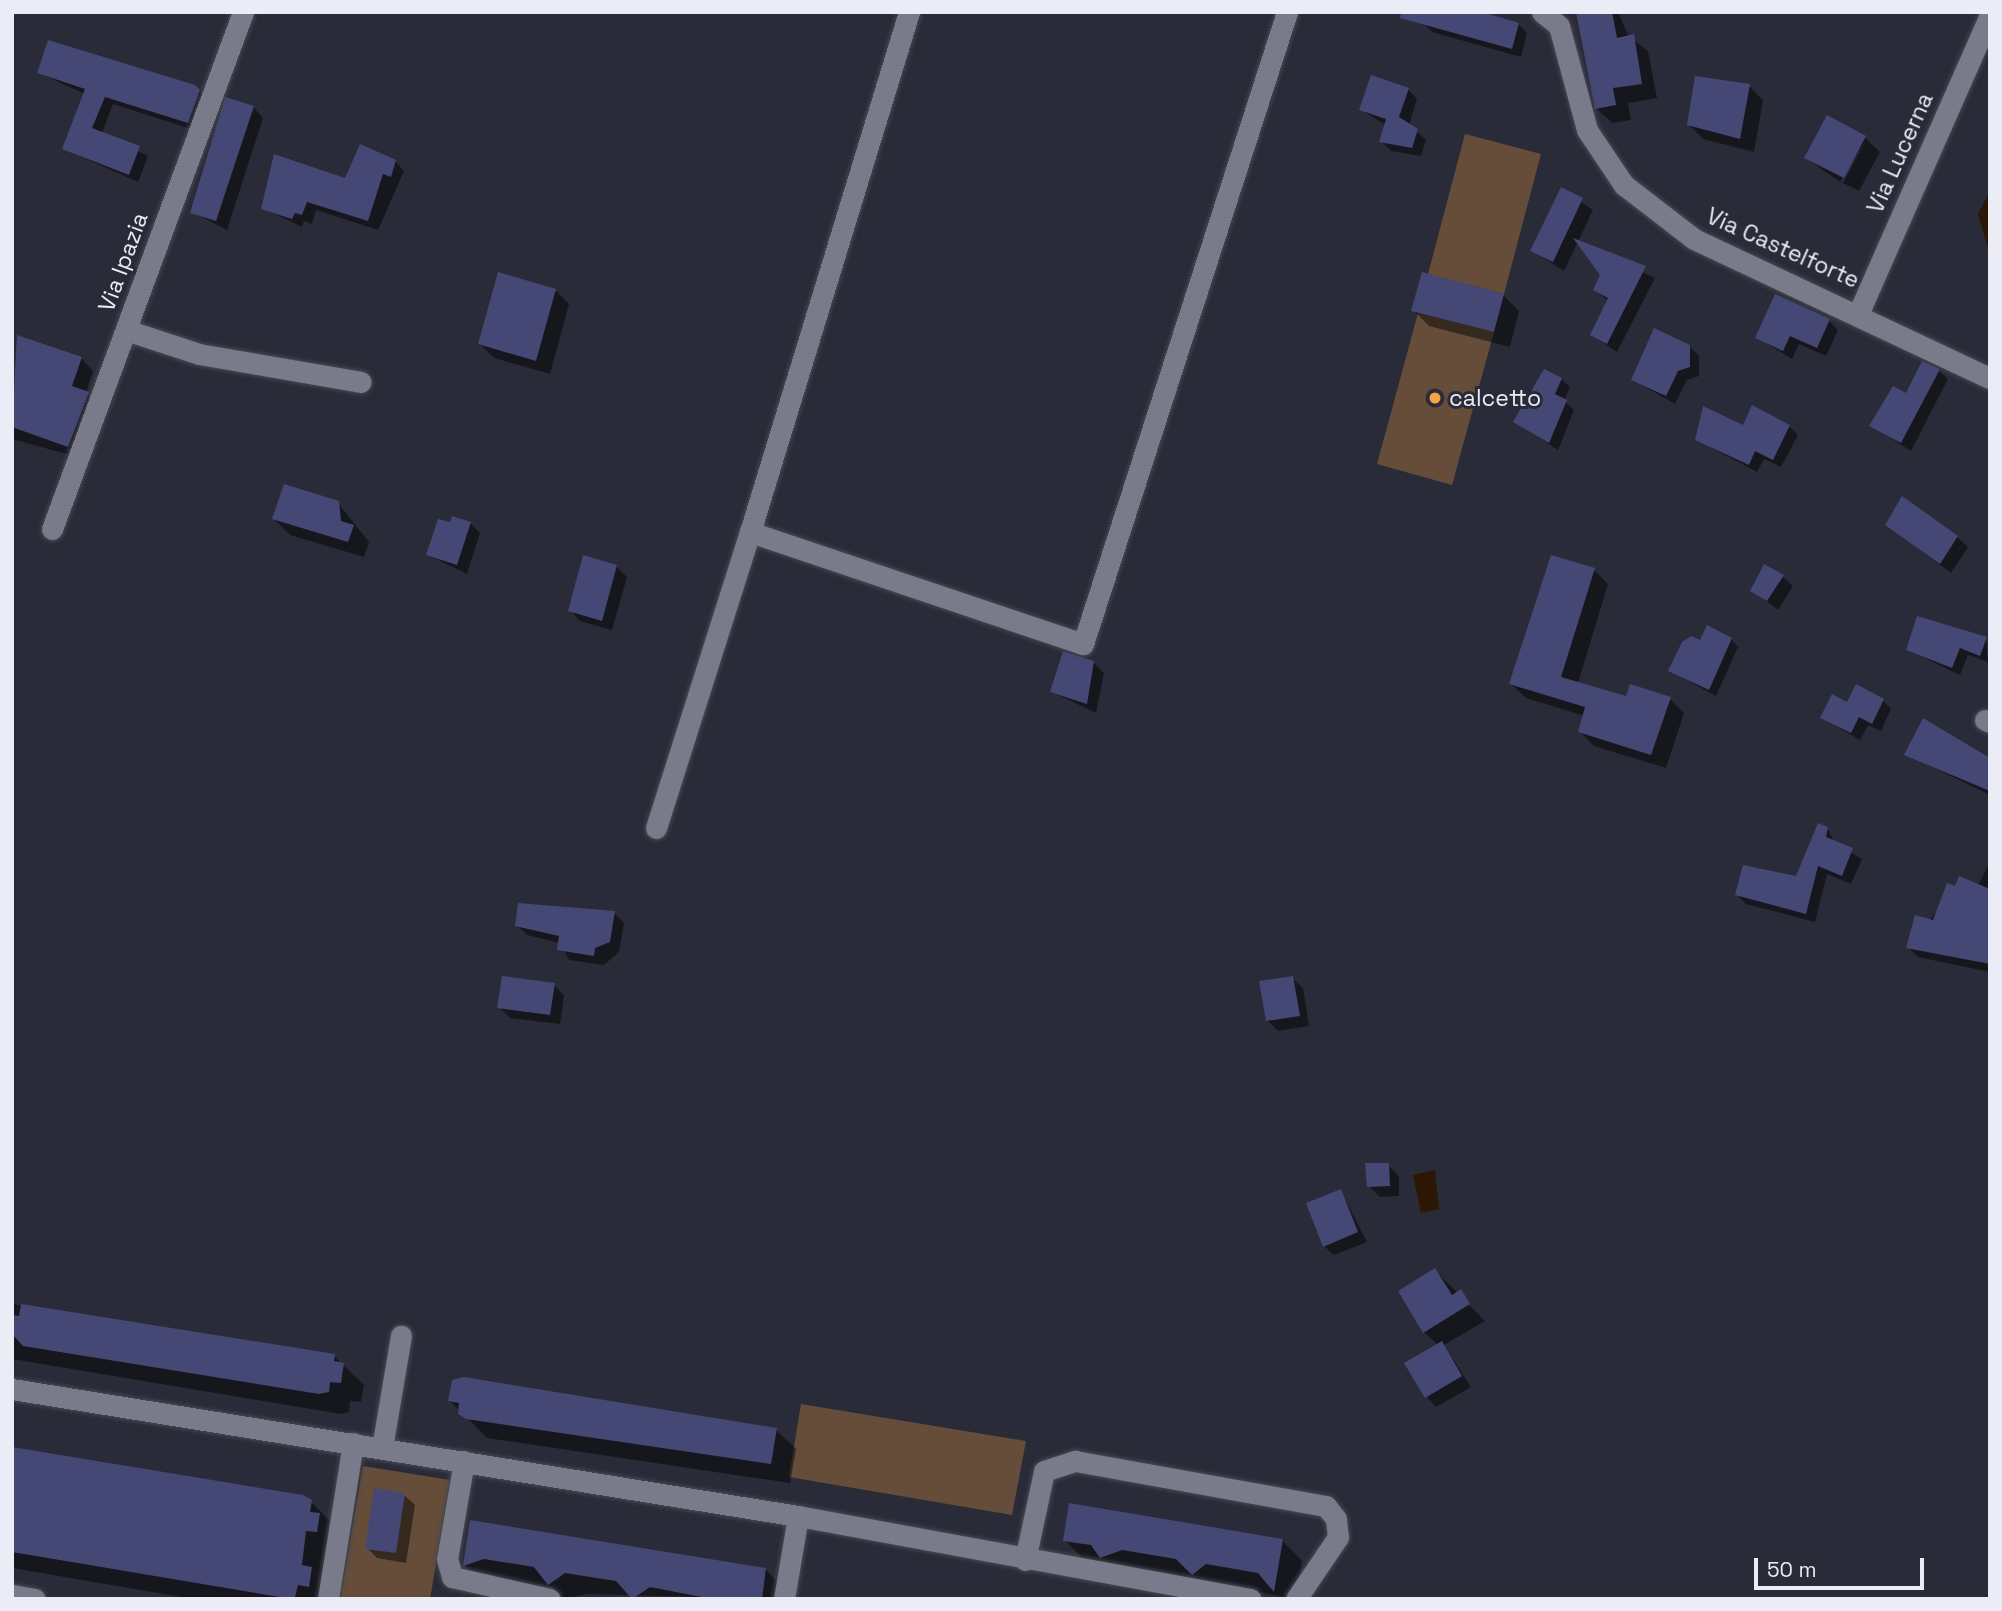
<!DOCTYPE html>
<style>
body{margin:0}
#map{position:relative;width:2002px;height:1611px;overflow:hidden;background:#2a2b38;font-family:"Space Grotesk",sans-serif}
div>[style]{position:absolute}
.green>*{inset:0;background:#654d39}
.water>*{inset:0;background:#2b1704}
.shadow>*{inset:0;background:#0007}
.building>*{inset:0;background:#454875}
.roads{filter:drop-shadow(0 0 2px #464852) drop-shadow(0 0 2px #464852)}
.minor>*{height:21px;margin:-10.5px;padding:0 10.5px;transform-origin:10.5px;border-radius:10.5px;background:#797b8b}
.dots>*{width:19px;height:19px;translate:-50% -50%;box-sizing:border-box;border:4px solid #2a2b38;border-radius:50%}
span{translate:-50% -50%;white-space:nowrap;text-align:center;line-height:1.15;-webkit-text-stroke:6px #2a2b38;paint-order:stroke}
.street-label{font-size:23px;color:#ebecf5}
.poi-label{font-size:23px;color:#ebecf5}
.left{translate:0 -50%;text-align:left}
.frame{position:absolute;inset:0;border:14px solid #ebecf5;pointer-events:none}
.scale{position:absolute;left:1754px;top:1558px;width:170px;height:32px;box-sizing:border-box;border:4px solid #ebecf5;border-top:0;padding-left:9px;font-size:21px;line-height:24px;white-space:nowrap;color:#ebecf5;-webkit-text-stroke:5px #2a2b38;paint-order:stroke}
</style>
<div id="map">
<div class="green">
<i style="clip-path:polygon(1465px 134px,1541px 154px,1504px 294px,1428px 274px)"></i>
<i style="clip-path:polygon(1418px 313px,1494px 332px,1452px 485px,1377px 464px)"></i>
<i style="clip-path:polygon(801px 1404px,1026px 1441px,1012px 1515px,789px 1477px)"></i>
<i style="clip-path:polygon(363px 1466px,450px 1480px,430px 1599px,340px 1599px)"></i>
</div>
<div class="water">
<i style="clip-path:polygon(1990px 191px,1990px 254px,1978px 214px)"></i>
<i style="clip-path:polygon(1435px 1170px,1439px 1209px,1421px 1213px,1413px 1175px)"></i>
</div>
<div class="shadow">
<i style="clip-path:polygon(1578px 12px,1618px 12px,1629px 37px,1648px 51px,1657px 98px,1628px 103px,1631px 120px,1612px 123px,1596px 108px)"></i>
<i style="clip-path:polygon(1423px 23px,1518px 24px,1527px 33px,1521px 57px,1432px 32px)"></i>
<i style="clip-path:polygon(39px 73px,199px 91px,208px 100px,197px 131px,113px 104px,102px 133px,148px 156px,138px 182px,64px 149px,85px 94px)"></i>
<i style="clip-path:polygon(1749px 86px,1763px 100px,1754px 152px,1703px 139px,1689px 125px)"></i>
<i style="clip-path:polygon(1408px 89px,1417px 99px,1409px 125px,1426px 140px,1421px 156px,1391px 151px,1381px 141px,1386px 125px,1361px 110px)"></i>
<i style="clip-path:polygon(253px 107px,263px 118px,227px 230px,192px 212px)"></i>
<i style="clip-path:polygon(1828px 117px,1865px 138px,1880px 152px,1859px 191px,1843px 183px,1866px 140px,1840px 182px,1806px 158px)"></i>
<i style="clip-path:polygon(275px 156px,346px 180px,395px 161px,404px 171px,378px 230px,316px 210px,312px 224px,304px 221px,302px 227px,263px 208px)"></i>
<i style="clip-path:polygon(1562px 189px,1593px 210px,1564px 271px,1532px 251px)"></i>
<i style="clip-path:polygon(1578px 242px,1655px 278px,1617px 352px,1592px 335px,1608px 301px,1595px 290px,1602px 275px)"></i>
<i style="clip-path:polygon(555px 290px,569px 304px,550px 374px,494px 358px,480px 344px)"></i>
<i style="clip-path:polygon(1503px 295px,1519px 311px,1510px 347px,1429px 326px,1413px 310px)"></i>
<i style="clip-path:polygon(1829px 321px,1838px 330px,1826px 356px,1799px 344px,1792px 359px,1757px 337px)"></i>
<i style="clip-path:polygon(18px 338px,81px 358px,93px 371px,86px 393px,100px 406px,81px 458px,12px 439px)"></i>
<i style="clip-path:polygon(1689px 346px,1699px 356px,1699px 376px,1687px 380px,1675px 404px,1633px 380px)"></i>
<i style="clip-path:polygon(1938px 370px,1948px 379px,1911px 451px,1872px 426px)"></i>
<i style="clip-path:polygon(1561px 379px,1570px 387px,1564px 401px,1574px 410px,1558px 450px,1515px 422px,1530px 390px,1537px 393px)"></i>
<i style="clip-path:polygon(1704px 409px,1744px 427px,1789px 426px,1798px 435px,1781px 467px,1764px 459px,1757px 472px,1697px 440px)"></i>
<i style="clip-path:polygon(338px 503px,369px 542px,364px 557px,290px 535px,274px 519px)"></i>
<i style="clip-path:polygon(439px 521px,470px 523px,480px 533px,467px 574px,428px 555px)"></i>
<i style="clip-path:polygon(1887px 525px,1957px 537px,1968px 547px,1951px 573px)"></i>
<i style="clip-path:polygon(616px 566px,627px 577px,612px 630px,580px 621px,570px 610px)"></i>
<i style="clip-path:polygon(1594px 570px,1608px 584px,1578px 683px,1627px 699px,1670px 699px,1684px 713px,1666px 768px,1594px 746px,1580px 732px,1585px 716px,1526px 698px,1511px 684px)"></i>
<i style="clip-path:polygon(1782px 576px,1793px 586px,1778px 610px,1753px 591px)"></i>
<i style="clip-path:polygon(1731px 639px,1738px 647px,1716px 696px,1670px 671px)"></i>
<i style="clip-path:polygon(1986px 639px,1988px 662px,1968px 655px,1960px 675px,1908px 650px)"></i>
<i style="clip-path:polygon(1094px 663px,1104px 673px,1096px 713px,1052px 692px)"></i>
<i style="clip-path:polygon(1883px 701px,1891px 709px,1881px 731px,1868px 725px,1860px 740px,1822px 718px,1848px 704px)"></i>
<i style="clip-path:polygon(1924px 721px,1990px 760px,1990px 795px,1906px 754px)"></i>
<i style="clip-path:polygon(1827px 828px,1835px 843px,1862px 859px,1851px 884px,1827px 874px,1815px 922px,1746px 904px,1737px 895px,1797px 878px)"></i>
<i style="clip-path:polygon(1990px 861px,1990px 972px,1918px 957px,1908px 947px,1956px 888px,1978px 886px)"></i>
<i style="clip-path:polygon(614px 913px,624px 923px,619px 952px,604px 965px,569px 960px,560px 943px,527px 935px,517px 925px)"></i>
<i style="clip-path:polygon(1292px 978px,1303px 988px,1309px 1026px,1278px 1031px,1268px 1021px)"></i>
<i style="clip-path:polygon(554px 985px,564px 995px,560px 1024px,510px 1018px,499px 1007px)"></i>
<i style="clip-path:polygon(1388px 1165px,1399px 1176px,1399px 1196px,1380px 1197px,1369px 1186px)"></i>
<i style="clip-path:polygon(1341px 1191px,1367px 1242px,1334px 1255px,1324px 1246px)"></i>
<i style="clip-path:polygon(1435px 1270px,1485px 1321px,1444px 1345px,1471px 1387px,1436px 1407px,1426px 1396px,1438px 1345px,1424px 1332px)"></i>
<i style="clip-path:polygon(12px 1304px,334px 1356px,364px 1385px,361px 1402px,350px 1401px,349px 1412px,341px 1414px,12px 1359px)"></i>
<i style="clip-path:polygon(449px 1400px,776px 1430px,796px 1449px,790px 1483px,487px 1438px)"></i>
<i style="clip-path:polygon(12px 1451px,311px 1502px,331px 1522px,330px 1599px,193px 1599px,12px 1568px)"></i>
<i style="clip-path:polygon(404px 1495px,415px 1505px,406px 1563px,377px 1558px,367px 1548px)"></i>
<i style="clip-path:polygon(471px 1522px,766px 1570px,787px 1591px,786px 1599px,587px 1594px,564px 1599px,553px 1587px,507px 1580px,486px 1586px,464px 1565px)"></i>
<i style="clip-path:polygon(1065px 1540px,1282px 1540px,1302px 1561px,1296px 1599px,1085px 1561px)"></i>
</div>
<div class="building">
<i style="clip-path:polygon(1401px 12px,1482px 12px,1519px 23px,1512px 49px,1400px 18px)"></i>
<i style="clip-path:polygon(1576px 12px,1612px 12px,1617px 38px,1634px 34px,1642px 84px,1613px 88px,1616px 105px,1595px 109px)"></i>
<i style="clip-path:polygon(48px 40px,195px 85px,200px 90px,188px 123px,105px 97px,92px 128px,140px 146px,129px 175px,62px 149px,85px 89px,37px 73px)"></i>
<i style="clip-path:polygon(1371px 75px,1409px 88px,1399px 117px,1418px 129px,1412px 148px,1379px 142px,1386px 119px,1359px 110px)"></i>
<i style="clip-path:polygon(1695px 76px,1750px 84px,1740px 139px,1687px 125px)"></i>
<i style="clip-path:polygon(225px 97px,254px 106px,216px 221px,190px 213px)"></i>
<i style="clip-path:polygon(1827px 115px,1866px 136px,1844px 178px,1804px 158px)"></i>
<i style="clip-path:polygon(360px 144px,396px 160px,391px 177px,383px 174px,368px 221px,307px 202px,302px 215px,295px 213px,292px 219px,261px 209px,274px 154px,345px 178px)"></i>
<i style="clip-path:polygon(1561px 187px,1583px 198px,1553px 262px,1530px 251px)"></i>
<i style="clip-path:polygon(1573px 238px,1646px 266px,1607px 344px,1590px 335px,1608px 298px,1593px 290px,1600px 275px)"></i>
<i style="clip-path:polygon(498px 272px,556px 289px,536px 361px,478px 344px)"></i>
<i style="clip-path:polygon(1422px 272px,1504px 294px,1494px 332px,1411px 311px)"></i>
<i style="clip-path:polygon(1775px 294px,1830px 319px,1817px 348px,1790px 336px,1783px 351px,1755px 338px)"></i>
<i style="clip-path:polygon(1654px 328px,1690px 345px,1690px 367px,1678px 371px,1666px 396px,1631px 380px)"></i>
<i style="clip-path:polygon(17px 335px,82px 357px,72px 386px,89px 392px,68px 447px,12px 427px)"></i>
<i style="clip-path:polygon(1922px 361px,1940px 369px,1901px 443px,1869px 426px,1893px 386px,1906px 393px)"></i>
<i style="clip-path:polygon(1544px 369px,1562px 378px,1555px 394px,1567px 400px,1549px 443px,1513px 422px)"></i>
<i style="clip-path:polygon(1752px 405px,1790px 425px,1773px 460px,1755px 451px,1749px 465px,1695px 440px,1703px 406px,1743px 425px)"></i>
<i style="clip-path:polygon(284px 484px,339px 501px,341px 521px,354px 525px,348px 542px,272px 519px)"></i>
<i style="clip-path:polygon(1902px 496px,1958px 536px,1940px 564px,1885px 525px)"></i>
<i style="clip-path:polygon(452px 516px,471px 522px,457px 565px,426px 555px,438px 519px,450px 522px)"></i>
<i style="clip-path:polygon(583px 555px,617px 565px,602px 621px,568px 611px)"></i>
<i style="clip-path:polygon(1551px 555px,1595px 568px,1561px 677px,1626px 696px,1630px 684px,1671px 697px,1651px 755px,1578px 732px,1585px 707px,1509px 684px)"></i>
<i style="clip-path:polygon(1764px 564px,1784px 575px,1767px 601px,1750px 591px)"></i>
<i style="clip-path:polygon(1917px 616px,1987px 637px,1980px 656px,1960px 648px,1952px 668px,1906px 650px)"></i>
<i style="clip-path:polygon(1707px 625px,1732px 638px,1709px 690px,1668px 671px,1682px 642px,1691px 636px,1700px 640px)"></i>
<i style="clip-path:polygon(1063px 651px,1094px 661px,1087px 704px,1050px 692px)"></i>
<i style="clip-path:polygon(1856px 684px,1884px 699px,1872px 724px,1859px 717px,1851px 733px,1820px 718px,1832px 694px,1847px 702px)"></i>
<i style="clip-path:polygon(1923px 718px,1990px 758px,1990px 791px,1904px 755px)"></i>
<i style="clip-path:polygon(1818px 823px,1828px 827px,1826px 837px,1853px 848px,1842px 876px,1818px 866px,1806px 914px,1735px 895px,1743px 865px,1796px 876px)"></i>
<i style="clip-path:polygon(1959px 876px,1990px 889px,1990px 964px,1906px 948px,1915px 915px,1933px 920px,1947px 883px,1955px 886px)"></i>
<i style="clip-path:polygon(518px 903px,615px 911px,610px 942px,595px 948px,594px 956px,557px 950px,559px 936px,515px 926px)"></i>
<i style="clip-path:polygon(502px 976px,555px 983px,550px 1015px,497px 1008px)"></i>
<i style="clip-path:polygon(1293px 976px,1300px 1016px,1266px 1021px,1259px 981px)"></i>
<i style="clip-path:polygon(1365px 1163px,1389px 1163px,1390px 1186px,1367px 1187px)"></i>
<i style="clip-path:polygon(1341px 1189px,1358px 1232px,1323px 1247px,1306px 1203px)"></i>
<i style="clip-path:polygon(1435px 1268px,1452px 1295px,1461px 1289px,1470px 1304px,1423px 1333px,1398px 1291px)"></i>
<i style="clip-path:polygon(21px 1304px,335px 1354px,334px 1361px,344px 1363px,341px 1383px,330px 1382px,329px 1392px,319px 1394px,23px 1346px,12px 1334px,12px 1315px,19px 1316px)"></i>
<i style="clip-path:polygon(1442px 1341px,1462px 1376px,1425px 1398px,1404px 1363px)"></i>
<i style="clip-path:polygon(464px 1377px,777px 1428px,771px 1464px,466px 1419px,458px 1414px,459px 1403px,448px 1401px,452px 1380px)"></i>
<i style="clip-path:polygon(12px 1447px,303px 1495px,312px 1500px,310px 1512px,320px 1513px,317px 1532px,306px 1531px,302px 1565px,312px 1567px,309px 1587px,298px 1585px,295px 1597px,286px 1598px,12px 1552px)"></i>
<i style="clip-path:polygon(374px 1488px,405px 1493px,396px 1553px,365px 1549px)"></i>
<i style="clip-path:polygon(1069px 1503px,1283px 1539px,1274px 1592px,1258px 1573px,1206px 1564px,1192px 1575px,1176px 1559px,1122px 1550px,1100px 1558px,1091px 1545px,1063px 1541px)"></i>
<i style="clip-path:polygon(470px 1520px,766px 1568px,762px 1599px,712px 1599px,650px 1587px,632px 1599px,616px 1581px,565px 1573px,548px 1585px,534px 1567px,484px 1559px,463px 1566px)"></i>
</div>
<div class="roads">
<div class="minor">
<i style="left:909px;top:12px;width:544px;rotate:107deg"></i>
<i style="left:750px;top:532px;width:351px;rotate:18.6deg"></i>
<i style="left:1083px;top:644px;width:664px;rotate:-72.11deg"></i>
<i style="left:1542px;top:12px;width:22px;rotate:39deg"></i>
<i style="left:1559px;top:26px;width:108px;rotate:74.9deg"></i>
<i style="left:1587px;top:130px;width:66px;rotate:56.1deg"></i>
<i style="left:1624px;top:185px;width:88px;rotate:37.6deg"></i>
<i style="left:1694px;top:239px;width:327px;rotate:25.2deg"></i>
<i style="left:1859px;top:312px;width:325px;rotate:-66.2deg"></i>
<i style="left:126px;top:330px;width:77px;rotate:18.2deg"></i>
<i style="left:199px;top:354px;width:164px;rotate:9.8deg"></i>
<i style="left:52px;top:529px;width:551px;rotate:-69.72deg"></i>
<i style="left:1985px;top:720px;width:5px;rotate:22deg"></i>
<i style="left:656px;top:828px;width:311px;rotate:-72.4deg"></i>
<i style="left:12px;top:1389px;width:796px;rotate:9.18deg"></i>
<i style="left:798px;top:1516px;width:460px;rotate:10.4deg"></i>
<i style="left:382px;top:1448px;width:114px;rotate:-80.4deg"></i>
<i style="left:464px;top:1461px;width:99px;rotate:99.8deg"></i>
<i style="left:447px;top:1559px;width:19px;rotate:74deg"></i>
<i style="left:452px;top:1577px;width:100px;rotate:12.7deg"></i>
<i style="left:1025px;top:1560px;width:91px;rotate:-77.9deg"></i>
<i style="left:1044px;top:1471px;width:33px;rotate:-18deg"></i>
<i style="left:1075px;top:1461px;width:255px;rotate:10.2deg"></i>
<i style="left:1326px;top:1506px;width:16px;rotate:52deg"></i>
<i style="left:1336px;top:1519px;width:18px;rotate:84deg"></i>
<i style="left:1338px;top:1537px;width:75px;rotate:124.1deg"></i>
<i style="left:12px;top:1595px;width:23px;rotate:10deg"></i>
<i style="left:328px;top:1599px;width:158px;rotate:-80.9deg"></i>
<i style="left:784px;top:1599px;width:84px;rotate:-80.4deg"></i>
</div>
</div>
<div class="dots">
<i style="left:1435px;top:398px;background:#f8a04b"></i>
</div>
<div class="street-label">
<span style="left:1900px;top:153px;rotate:-66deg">Via Lucerna</span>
<span style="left:1783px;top:248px;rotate:24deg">Via Castelforte</span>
<span style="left:123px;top:262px;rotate:-70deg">Via Ipazia</span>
</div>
<div class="poi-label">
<span class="left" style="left:1449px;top:398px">calcetto</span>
</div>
<div class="frame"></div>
<div class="scale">50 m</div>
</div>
